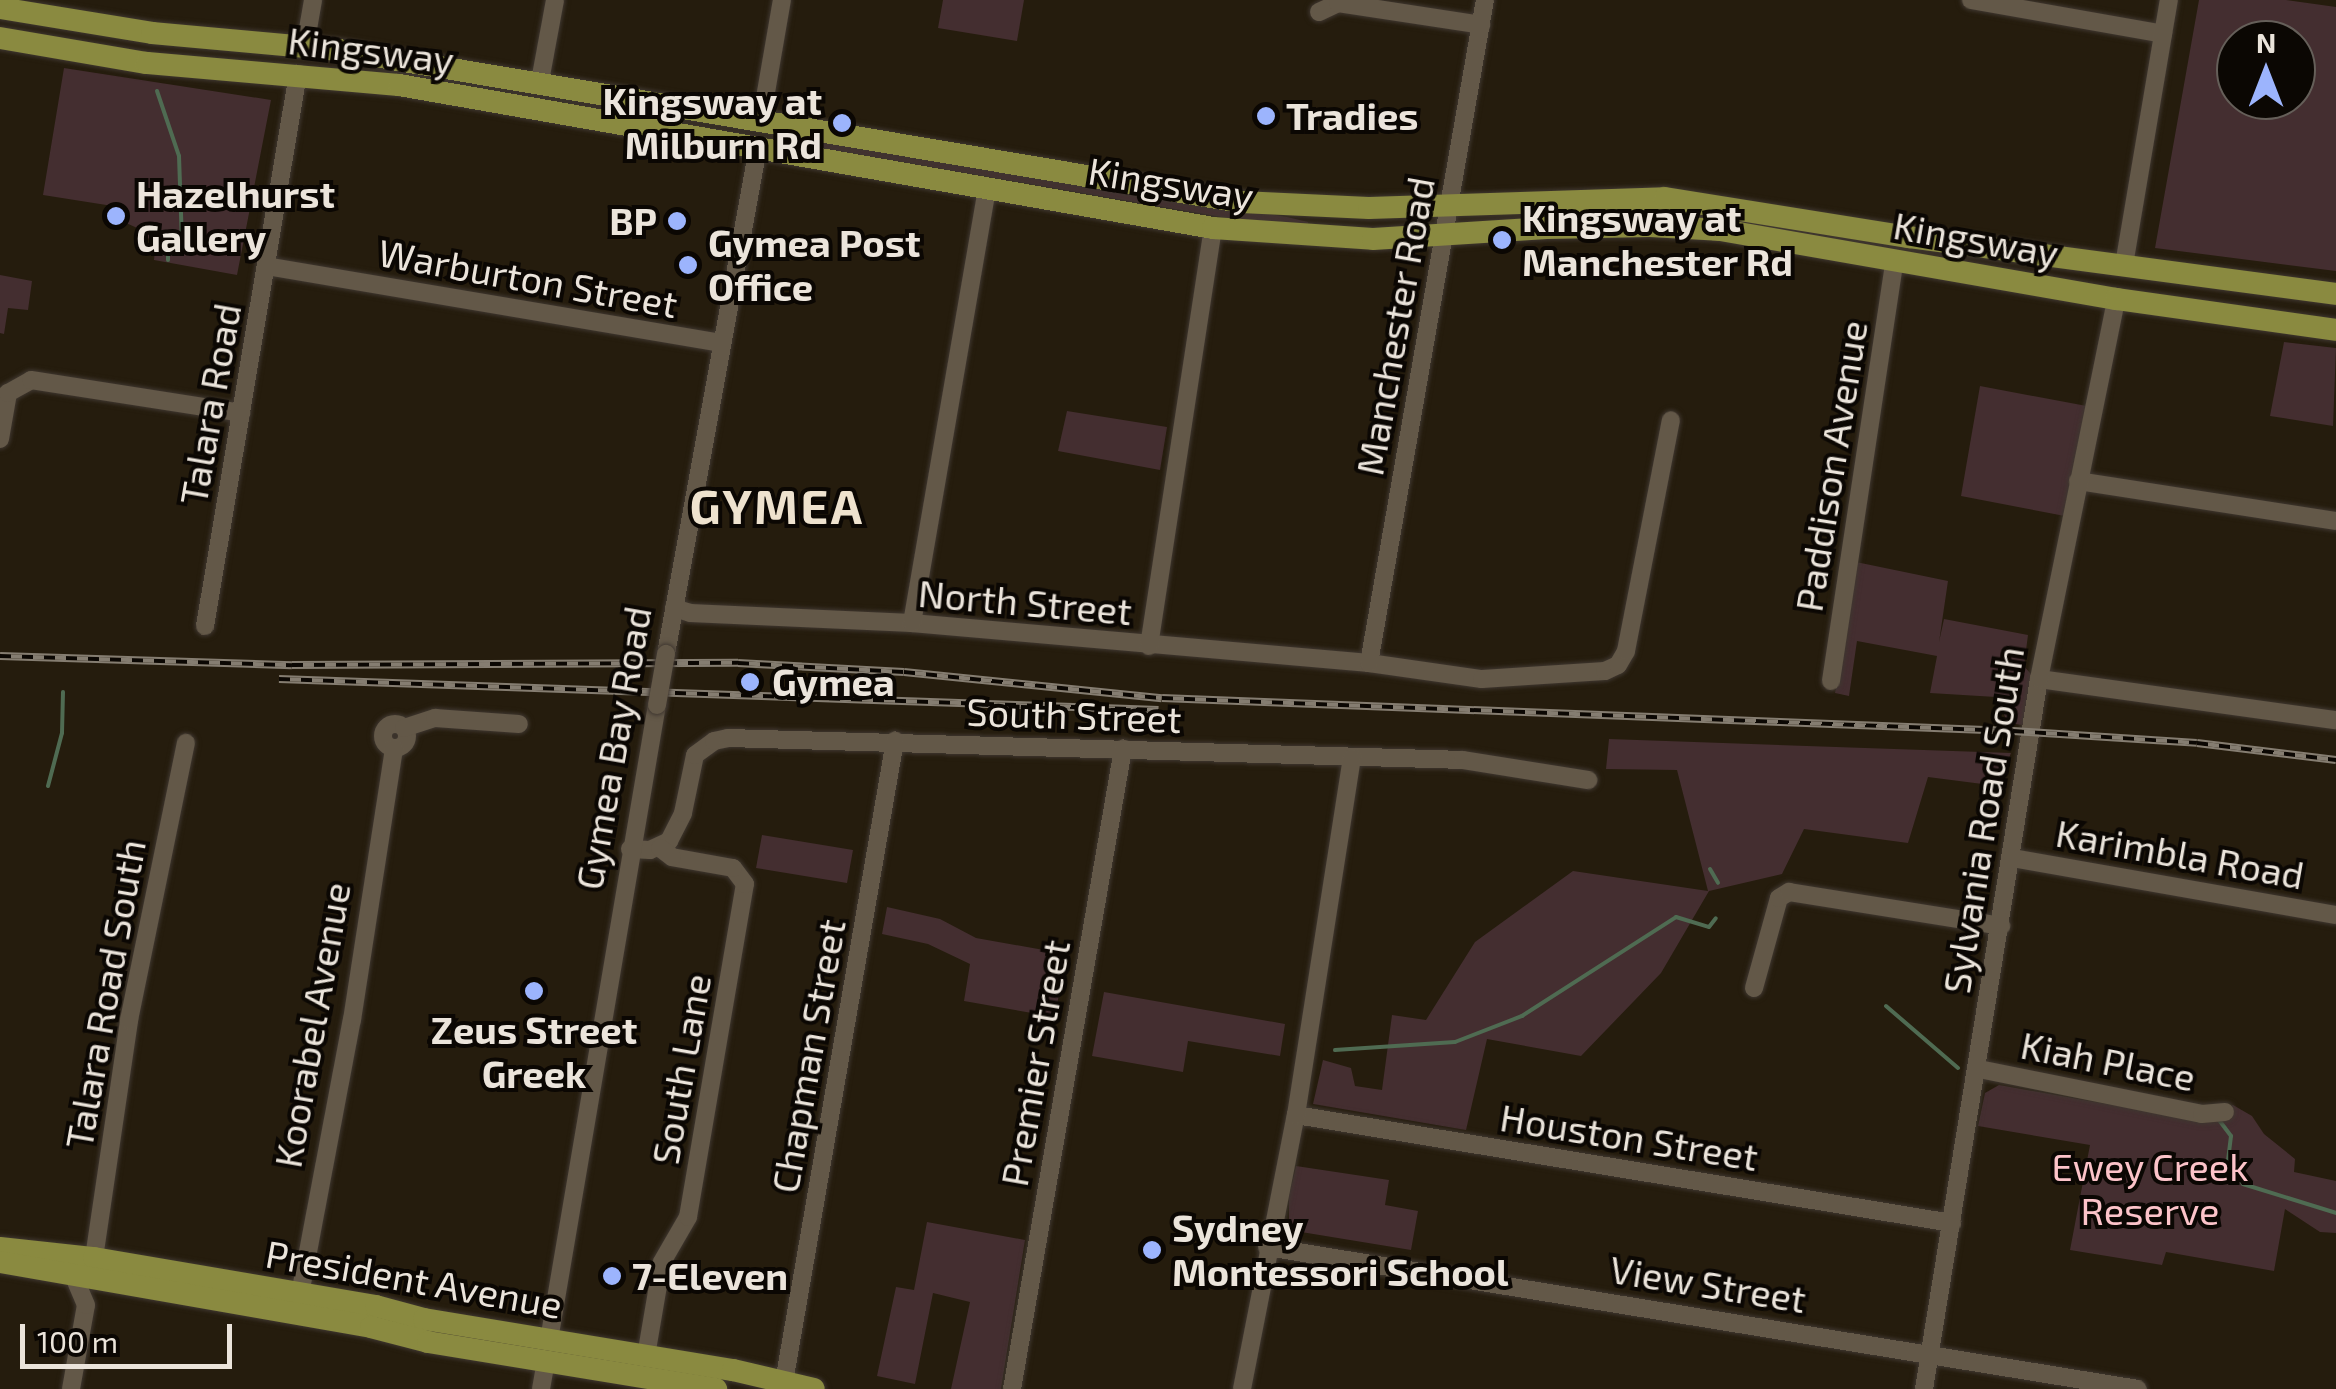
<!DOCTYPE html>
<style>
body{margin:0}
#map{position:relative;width:2336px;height:1389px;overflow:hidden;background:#251c0d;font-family:"Exo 2",sans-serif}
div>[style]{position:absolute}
.green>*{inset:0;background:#442e30}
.stream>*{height:4px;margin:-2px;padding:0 2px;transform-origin:2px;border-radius:2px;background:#4f6b52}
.roads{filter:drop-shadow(0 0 2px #3f3730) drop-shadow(0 0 2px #3f3730)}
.minor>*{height:18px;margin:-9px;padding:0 9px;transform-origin:9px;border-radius:9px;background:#635848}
.minor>.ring{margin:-9px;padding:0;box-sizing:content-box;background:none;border:18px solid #635848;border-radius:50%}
.major>*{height:22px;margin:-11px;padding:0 11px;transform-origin:11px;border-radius:11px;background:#8a8a40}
.rail>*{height:8px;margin-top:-4px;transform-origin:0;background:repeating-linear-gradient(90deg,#0b0703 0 11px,#857d71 0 22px);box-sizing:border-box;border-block:2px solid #857d71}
.bridges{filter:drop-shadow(0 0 2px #3f3730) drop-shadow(0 0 2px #3f3730)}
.minor-bridge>*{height:18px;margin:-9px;padding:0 9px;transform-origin:9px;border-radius:9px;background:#635848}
.dots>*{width:28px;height:28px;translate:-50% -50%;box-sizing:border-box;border:5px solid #0b0703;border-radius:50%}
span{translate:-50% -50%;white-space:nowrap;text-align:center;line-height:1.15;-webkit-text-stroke:8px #0b0703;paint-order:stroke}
.street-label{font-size:38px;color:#ebe4db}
.poi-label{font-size:38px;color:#ebe4db;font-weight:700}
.right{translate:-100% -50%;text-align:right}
.left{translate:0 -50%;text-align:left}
.park-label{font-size:38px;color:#fcc3c9}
.district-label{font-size:48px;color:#eee2ce;font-weight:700;letter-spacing:2.5px}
.north{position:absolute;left:2216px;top:20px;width:100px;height:100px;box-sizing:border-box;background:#0b0703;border:2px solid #655f59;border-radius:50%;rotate:0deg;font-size:28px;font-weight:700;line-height:40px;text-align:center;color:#ebe4db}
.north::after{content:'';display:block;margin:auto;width:35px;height:45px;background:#9cb4fd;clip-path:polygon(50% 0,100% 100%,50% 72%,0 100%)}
.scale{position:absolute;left:20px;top:1324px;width:212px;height:45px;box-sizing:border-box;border:5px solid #ebe4db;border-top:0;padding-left:12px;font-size:30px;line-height:35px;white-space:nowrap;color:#ebe4db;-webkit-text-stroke:8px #0b0703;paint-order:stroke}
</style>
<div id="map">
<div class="green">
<i style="clip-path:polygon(943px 0,1024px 0,1017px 41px,938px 28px)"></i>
<i style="clip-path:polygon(evenodd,2199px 0,2286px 0,2336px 7px,2336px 271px,2155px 248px,2199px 0,2236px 40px,2296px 40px,2296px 100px,2236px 100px,2236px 40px)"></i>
<i style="clip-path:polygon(64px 68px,271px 100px,237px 275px,154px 260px,155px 249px,144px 231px,117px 219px,119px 207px,43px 195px)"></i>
<i style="clip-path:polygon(816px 140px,1287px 217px,1308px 222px,1308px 226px,1227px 218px,816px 147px)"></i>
<i style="clip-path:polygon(0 275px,32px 281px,28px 310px,8px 308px,4px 334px,0 333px)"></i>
<i style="clip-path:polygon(2284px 342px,2336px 348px,2333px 426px,2270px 416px)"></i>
<i style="clip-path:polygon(1980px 386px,2092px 407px,2070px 517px,1961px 496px)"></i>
<i style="clip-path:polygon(1067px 411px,1167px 427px,1160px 470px,1058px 451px)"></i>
<i style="clip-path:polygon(1856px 562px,1948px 581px,1939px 642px,1944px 619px,2028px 635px,2024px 666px,2036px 680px,2030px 726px,2008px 723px,1996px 697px,1930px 693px,1937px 656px,1857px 641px,1849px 696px,1835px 693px)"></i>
<i style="clip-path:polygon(1609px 739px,2011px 753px,1998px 786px,1928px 777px,1908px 843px,1804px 829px,1782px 874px,1709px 891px,1661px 973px,1581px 1056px,1487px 1039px,1466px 1130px,1313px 1104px,1323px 1060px,1351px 1068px,1355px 1086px,1382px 1090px,1392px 1015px,1426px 1020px,1475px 942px,1573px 871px,1708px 891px,1677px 770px,1606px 769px)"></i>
<i style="clip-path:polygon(762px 835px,853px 850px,847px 883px,756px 868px)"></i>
<i style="clip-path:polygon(887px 907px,940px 919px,976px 938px,1066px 954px,1055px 1017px,964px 1001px,970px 964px,928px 944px,882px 934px)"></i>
<i style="clip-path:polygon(1104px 992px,1285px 1024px,1280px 1056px,1188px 1041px,1183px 1072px,1092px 1056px)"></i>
<i style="clip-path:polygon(1999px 1085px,2202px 1121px,2233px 1105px,2252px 1116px,2264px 1134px,2295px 1159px,2294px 1172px,2336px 1181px,2336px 1233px,2320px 1232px,2285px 1209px,2274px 1271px,2166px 1252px,2162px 1265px,2070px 1250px,2090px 1145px,1978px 1126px,1985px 1093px)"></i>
<i style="clip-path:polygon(1296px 1166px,1389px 1180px,1385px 1205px,1418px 1211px,1411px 1250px,1289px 1230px,1289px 1196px)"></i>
<i style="clip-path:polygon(927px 1222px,1025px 1240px,1001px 1389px,951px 1389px,970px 1302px,933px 1293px,915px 1384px,877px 1376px,896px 1287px,914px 1290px)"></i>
</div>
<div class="stream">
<i style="left:157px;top:91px;width:69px;rotate:71.3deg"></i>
<i style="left:179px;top:156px;width:85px;rotate:88deg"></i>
<i style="left:182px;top:241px;width:18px;rotate:139deg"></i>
<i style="left:168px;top:253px;width:7px;rotate:90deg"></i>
<i style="left:48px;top:786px;width:55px;rotate:-75.2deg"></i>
<i style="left:62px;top:733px;width:41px;rotate:-88.6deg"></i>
<i style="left:1710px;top:869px;width:16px;rotate:60deg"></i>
<i style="left:1886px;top:1006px;width:95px;rotate:40.7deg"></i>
<i style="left:1335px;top:1050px;width:120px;rotate:-3.8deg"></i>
<i style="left:1455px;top:1042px;width:72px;rotate:-21.2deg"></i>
<i style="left:1522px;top:1016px;width:183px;rotate:-32.7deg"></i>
<i style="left:1676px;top:917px;width:34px;rotate:17deg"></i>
<i style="left:1709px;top:927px;width:11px;rotate:-52deg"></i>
<i style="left:2219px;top:1120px;width:20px;rotate:53deg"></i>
<i style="left:2231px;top:1136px;width:24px;rotate:97deg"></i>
<i style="left:2228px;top:1160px;width:28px;rotate:58deg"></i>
<i style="left:2243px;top:1184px;width:97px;rotate:17.3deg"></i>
</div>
<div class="roads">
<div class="minor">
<i style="left:1971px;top:0;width:195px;rotate:10deg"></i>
<i style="left:1319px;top:12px;width:21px;rotate:-25deg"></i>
<i style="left:1338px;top:3px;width:145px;rotate:8.7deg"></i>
<i style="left:305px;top:46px;width:47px;rotate:-80.1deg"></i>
<i style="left:540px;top:81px;width:82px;rotate:-79.5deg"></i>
<i style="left:761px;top:121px;width:123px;rotate:-80.2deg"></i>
<i style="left:2124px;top:265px;width:269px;rotate:-80.4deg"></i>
<i style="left:266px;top:266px;width:461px;rotate:9.6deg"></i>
<i style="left:0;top:439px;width:47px;rotate:-80.1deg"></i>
<i style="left:8px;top:393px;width:26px;rotate:-29deg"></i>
<i style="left:31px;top:380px;width:213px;rotate:8.9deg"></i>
<i style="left:2078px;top:481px;width:261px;rotate:8.8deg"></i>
<i style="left:674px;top:608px;width:17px;rotate:17deg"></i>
<i style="left:690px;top:613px;width:222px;rotate:2.6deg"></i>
<i style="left:912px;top:623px;width:459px;rotate:5deg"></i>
<i style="left:1369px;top:663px;width:114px;rotate:8.1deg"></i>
<i style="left:1482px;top:679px;width:123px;rotate:-3.7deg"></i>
<i style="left:1605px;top:671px;width:14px;rotate:-25deg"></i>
<i style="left:1618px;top:665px;width:16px;rotate:-60deg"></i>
<i style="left:1626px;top:651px;width:235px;rotate:-79deg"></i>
<i style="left:912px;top:623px;width:439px;rotate:-80.2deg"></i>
<i style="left:205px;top:626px;width:560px;rotate:-80.44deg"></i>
<i style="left:1149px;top:646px;width:423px;rotate:-81.3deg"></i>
<i style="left:666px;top:654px;width:514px;rotate:-79.7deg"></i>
<i style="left:1369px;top:663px;width:673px;rotate:-80.08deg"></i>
<i style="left:2039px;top:679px;width:300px;rotate:7.9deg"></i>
<i style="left:1831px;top:681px;width:426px;rotate:-81.4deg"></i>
<i class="ring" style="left:383px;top:724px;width:6px;height:6px"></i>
<i style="left:404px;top:728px;width:33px;rotate:-18deg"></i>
<i style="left:435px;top:718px;width:84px;rotate:4.1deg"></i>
<i style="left:630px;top:849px;width:20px;rotate:3deg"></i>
<i style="left:650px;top:850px;width:21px;rotate:-25deg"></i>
<i style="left:669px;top:841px;width:31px;rotate:-63deg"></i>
<i style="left:683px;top:813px;width:59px;rotate:-78.3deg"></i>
<i style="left:695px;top:755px;width:24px;rotate:-36deg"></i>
<i style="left:714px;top:741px;width:14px;rotate:-12deg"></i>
<i style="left:728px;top:738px;width:735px;rotate:1.71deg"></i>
<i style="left:1463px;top:760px;width:127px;rotate:9.1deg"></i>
<i style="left:2012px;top:858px;width:329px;rotate:10deg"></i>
<i style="left:1754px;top:988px;width:93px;rotate:-74.5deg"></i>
<i style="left:1779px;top:898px;width:12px;rotate:-31deg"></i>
<i style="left:1789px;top:892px;width:215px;rotate:9.1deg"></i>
<i style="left:1979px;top:1069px;width:227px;rotate:11.4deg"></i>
<i style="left:2202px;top:1114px;width:23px;rotate:-5deg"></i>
<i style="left:1296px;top:1115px;width:665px;rotate:9.35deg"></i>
<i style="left:1267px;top:1247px;width:882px;rotate:9.26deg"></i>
<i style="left:94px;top:1258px;width:241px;rotate:-81.6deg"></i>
<i style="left:129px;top:1020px;width:283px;rotate:-78.4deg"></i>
<i style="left:300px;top:1294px;width:279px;rotate:-79.3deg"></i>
<i style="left:352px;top:1020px;width:275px;rotate:-81.2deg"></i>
<i style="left:549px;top:1340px;width:644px;rotate:-80.35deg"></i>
<i style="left:646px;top:1356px;width:95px;rotate:-80.3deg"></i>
<i style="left:662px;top:1262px;width:52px;rotate:-60deg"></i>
<i style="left:688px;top:1217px;width:338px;rotate:-80.3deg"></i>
<i style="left:745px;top:884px;width:20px;rotate:-127deg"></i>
<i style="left:733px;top:868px;width:62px;rotate:-169.8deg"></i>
<i style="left:672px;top:857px;width:15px;rotate:-143deg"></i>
<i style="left:784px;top:1382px;width:651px;rotate:-80.18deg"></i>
<i style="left:71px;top:1389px;width:85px;rotate:-79.9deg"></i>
<i style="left:86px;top:1305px;width:33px;rotate:-113deg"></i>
<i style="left:541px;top:1389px;width:27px;rotate:-80deg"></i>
<i style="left:1012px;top:1389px;width:650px;rotate:-80.16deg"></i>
<i style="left:1242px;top:1389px;width:279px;rotate:-78.9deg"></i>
<i style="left:1296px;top:1115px;width:361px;rotate:-81.1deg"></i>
<i style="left:1924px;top:1389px;width:719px;rotate:-80.8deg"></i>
<i style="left:2039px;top:679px;width:388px;rotate:-78.5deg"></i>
</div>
<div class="major">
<i style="left:0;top:8px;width:154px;rotate:9.3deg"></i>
<i style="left:152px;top:33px;width:188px;rotate:5.2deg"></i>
<i style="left:339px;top:50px;width:915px;rotate:9.57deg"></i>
<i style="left:1241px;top:202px;width:128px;rotate:2.7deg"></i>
<i style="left:1369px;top:208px;width:296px;rotate:-1.9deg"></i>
<i style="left:1665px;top:198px;width:247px;rotate:9.1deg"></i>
<i style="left:1909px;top:237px;width:431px;rotate:7.6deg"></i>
<i style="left:0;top:38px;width:149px;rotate:9.7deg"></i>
<i style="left:147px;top:63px;width:253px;rotate:5deg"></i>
<i style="left:399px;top:85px;width:826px;rotate:9.96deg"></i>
<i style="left:1213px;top:228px;width:160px;rotate:3.9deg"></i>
<i style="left:1373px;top:239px;width:174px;rotate:-3.6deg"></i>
<i style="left:1547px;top:228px;width:103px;rotate:-1.1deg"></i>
<i style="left:1650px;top:226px;width:71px;rotate:3.2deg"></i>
<i style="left:1721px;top:230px;width:401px;rotate:9.9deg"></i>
<i style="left:2116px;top:299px;width:222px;rotate:8deg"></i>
<i style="left:0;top:1248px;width:95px;rotate:6.1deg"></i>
<i style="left:94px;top:1258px;width:286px;rotate:9.7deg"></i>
<i style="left:376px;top:1306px;width:50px;rotate:15.2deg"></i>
<i style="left:424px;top:1319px;width:313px;rotate:9.4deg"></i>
<i style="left:733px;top:1370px;width:83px;rotate:13.2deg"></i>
<i style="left:0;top:1262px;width:377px;rotate:9.9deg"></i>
<i style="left:371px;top:1327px;width:59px;rotate:14.7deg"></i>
<i style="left:428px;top:1342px;width:292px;rotate:9.3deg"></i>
</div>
</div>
<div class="rail">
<i style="left:0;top:656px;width:292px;rotate:1.8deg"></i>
<i style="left:292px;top:665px;width:446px;rotate:-0.3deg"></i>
<i style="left:738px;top:663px;width:166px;rotate:3.1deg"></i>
<i style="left:904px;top:672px;width:259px;rotate:5.8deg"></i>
<i style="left:1162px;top:698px;width:852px;rotate:2.22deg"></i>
<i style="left:2013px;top:731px;width:184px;rotate:3.7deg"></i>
<i style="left:2197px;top:743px;width:140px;rotate:7deg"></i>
<i style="left:279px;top:679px;width:880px;rotate:2.02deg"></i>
</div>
<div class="bridges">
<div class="minor-bridge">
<i style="left:657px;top:705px;width:52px;rotate:-80deg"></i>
</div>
</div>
<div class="dots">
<i style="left:1266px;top:116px;background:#9cb4fd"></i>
<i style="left:842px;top:123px;background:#9cb4fd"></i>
<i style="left:116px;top:216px;background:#9cb4fd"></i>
<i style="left:677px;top:221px;background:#9cb4fd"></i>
<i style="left:1502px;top:240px;background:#9cb4fd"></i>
<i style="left:688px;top:265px;background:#9cb4fd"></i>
<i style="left:750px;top:682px;background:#9cb4fd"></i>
<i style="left:534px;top:991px;background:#9cb4fd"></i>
<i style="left:1152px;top:1250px;background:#9cb4fd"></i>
<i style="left:612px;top:1276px;background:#9cb4fd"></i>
</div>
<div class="street-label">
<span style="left:371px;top:50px;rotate:7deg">Kingsway</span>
<span style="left:1171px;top:183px;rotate:9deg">Kingsway</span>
<span style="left:1976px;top:239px;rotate:10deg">Kingsway</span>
<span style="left:528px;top:278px;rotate:10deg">Warburton Street</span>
<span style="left:1395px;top:326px;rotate:-80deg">Manchester Road</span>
<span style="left:210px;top:404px;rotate:-80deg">Talara Road</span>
<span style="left:1831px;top:466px;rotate:-81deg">Paddison Avenue</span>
<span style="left:1025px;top:602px;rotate:5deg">North Street</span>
<span style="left:1074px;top:715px;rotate:2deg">South Street</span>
<span style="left:613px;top:748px;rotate:-80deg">Gymea Bay Road</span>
<span style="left:1983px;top:820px;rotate:-81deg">Sylvania Road South</span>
<span style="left:2180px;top:854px;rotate:10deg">Karimbla Road</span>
<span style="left:105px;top:994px;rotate:-80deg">Talara Road South</span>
<span style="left:312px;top:1025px;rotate:-80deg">Koorabel Avenue</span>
<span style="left:808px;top:1056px;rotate:-80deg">Chapman Street</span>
<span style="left:2108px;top:1061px;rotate:11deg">Kiah Place</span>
<span style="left:1035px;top:1063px;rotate:-80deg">Premier Street</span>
<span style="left:681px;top:1069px;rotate:-80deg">South Lane</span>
<span style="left:1629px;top:1137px;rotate:9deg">Houston Street</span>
<span style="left:414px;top:1279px;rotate:10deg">President Avenue</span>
<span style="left:1708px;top:1284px;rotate:9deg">View Street</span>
</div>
<div class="poi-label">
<span class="right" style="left:822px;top:123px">Kingsway at<br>Milburn Rd</span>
<span class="left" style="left:1286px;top:116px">Tradies</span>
<span class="left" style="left:136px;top:216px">Hazelhurst<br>Gallery</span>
<span class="left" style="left:1522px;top:240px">Kingsway at<br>Manchester Rd</span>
<span class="right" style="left:657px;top:221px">BP</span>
<span class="left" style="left:708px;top:265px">Gymea Post<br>Office</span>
<span class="left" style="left:772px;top:682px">Gymea</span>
<span style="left:534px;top:1052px">Zeus Street<br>Greek</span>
<span class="left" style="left:1172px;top:1250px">Sydney<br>Montessori School</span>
<span class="left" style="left:632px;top:1276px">7-Eleven</span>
</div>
<div class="park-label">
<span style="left:2150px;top:1189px">Ewey Creek<br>Reserve</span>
</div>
<div class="district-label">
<span style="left:777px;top:506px">GYMEA</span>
</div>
<div class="north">N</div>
<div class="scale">100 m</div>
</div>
